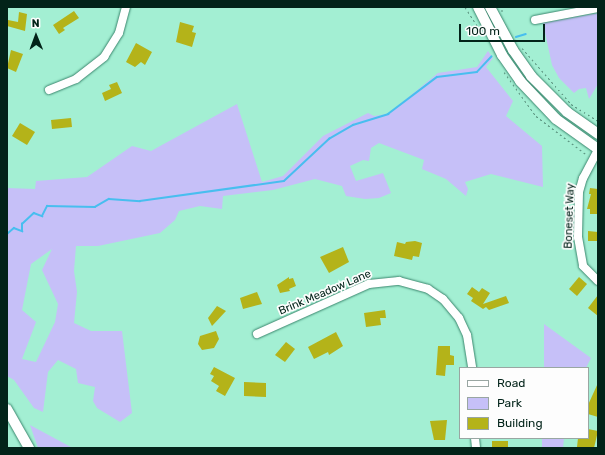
<!DOCTYPE html>
<style>
body{margin:0}
#map{position:relative;width:605px;height:455px;overflow:hidden;background:#a3efd3;font-family:Rubik,sans-serif}
div>[style]{position:absolute}
.green>*{inset:0;background:#c6c0f8}
.stream>*{height:1.5px;margin:-0.75px;padding:0 0.75px;transform-origin:0.75px;border-radius:0.75px;background:#48beef}
.building>*{inset:0;background:#b4b319}
.path>*{height:1px;margin-top:-0.5px;transform-origin:0;background:repeating-linear-gradient(90deg,#58907c 0 2px,transparent 0 5px)}
.roads{filter:drop-shadow(0 0 1px #3a866d) drop-shadow(0 0 1px #3a866d)}
.minor>*{height:8px;margin:-4px;padding:0 4px;transform-origin:4px;border-radius:4px;background:#fff}
.major>*{height:10px;margin:-5px;padding:0 5px;transform-origin:5px;border-radius:5px;background:#fff}
span{translate:-50% -50%;white-space:nowrap;text-align:center;line-height:1.15;-webkit-text-stroke:3.5px #fdfdfd;paint-order:stroke}
.street-label{font-size:11px;color:#022319}
.frame{position:absolute;inset:0;border:8px solid #022319;pointer-events:none}
.legend{position:absolute;left:459px;top:367px;width:130px;height:72px;box-sizing:border-box;background:#fdfdfd;border:1px solid #99a6a2;margin:0;padding:5px 7px;list-style:none;font-size:12px;color:#022319}
.legend li{display:flex;align-items:center;gap:8px;height:20px}
.legend b{width:20px;border:1px solid #99a6a2}
.north{position:absolute;left:16px;top:16px;width:40px;height:40px;-webkit-text-stroke:3px #fdfdfd;paint-order:stroke;rotate:359deg;font-size:11px;font-weight:700;line-height:16px;text-align:center;color:#022319}
.north::after{content:'';display:block;margin:auto;width:14px;height:18px;background:#022319;clip-path:polygon(50% 0,100% 100%,50% 72%,0 100%)}
.scale{position:absolute;left:459px;top:24px;width:86px;height:18px;box-sizing:border-box;border:2px solid #022319;border-top:0;padding-left:5px;font-size:12px;line-height:14px;white-space:nowrap;color:#022319;-webkit-text-stroke:3px #fdfdfd;paint-order:stroke}
</style>
<div id="map">
<div class="green">
<i style="clip-path:polygon(598px 13px,598px 84px,589px 99px,586px 88px,579px 89px,574px 93px,559px 78px,552px 65px,543px 23px)"></i>
<i style="clip-path:polygon(evenodd,488px 51px,493px 58px,486px 67px,513px 101px,506px 116px,542px 146px,543px 187px,491px 174px,465px 182px,468px 189px,466px 196px,446px 179px,422px 169px,424px 160px,379px 143px,371px 148px,369px 161px,363px 160px,350px 166px,356px 181px,383px 173px,391px 193px,379px 198px,365px 199px,346px 196px,342px 186px,315px 179px,273px 190px,223px 196px,222px 209px,200px 206px,179px 211px,175px 220px,160px 233px,98px 246px,76px 246px,74px 271px,77px 292px,74px 323px,91px 331px,122px 331px,132px 413px,120px 422px,97px 408px,93px 401px,95px 387px,78px 383px,76px 369px,58px 360px,48px 372px,43px 412px,34px 408px,14px 380px,7px 376px,7px 188px,35px 189px,36px 181px,87px 177px,132px 146px,151px 151px,237px 104px,262px 182px,283px 176px,323px 136px,368px 113px,374px 116px,388px 114px,438px 73px,477px 67px,488px 51px,52px 249px,42px 270px,58px 304px,55px 322px,36px 362px,22px 359px,36px 322px,22px 310px,31px 264px,52px 249px)"></i>
<i style="clip-path:polygon(544px 324px,591px 358px,586px 368px,544px 368px)"></i>
<i style="clip-path:polygon(30px 425px,69px 446px,73px 448px,38px 448px)"></i>
<i style="clip-path:polygon(542px 438px,564px 438px,563px 448px,542px 448px)"></i>
</div>
<div class="stream">
<i style="left:516px;top:37px;width:10px;rotate:-17deg"></i>
<i style="left:7px;top:234px;width:9px;rotate:-41deg"></i>
<i style="left:14px;top:228px;width:9px;rotate:21deg"></i>
<i style="left:22px;top:231px;width:7px;rotate:-90deg"></i>
<i style="left:22px;top:224px;width:16px;rotate:-43deg"></i>
<i style="left:34px;top:213px;width:9px;rotate:21deg"></i>
<i style="left:42px;top:216px;width:11px;rotate:-63deg"></i>
<i style="left:47px;top:206px;width:48px;rotate:1.2deg"></i>
<i style="left:95px;top:207px;width:16px;rotate:-30deg"></i>
<i style="left:109px;top:199px;width:31px;rotate:4deg"></i>
<i style="left:140px;top:201px;width:145px;rotate:-7.9deg"></i>
<i style="left:284px;top:181px;width:62px;rotate:-43deg"></i>
<i style="left:329px;top:139px;width:28px;rotate:-30deg"></i>
<i style="left:353px;top:125px;width:37px;rotate:-17deg"></i>
<i style="left:388px;top:114px;width:61px;rotate:-37.1deg"></i>
<i style="left:437px;top:77px;width:40px;rotate:-7.1deg"></i>
<i style="left:477px;top:72px;width:21px;rotate:-47deg"></i>
</div>
<div class="building">
<i style="clip-path:polygon(74px 11px,79px 18px,63px 28px,65px 30px,59px 34px,53px 25px)"></i>
<i style="clip-path:polygon(19px 12px,27px 14px,25px 31px,7px 26px,8px 20px,18px 22px)"></i>
<i style="clip-path:polygon(180px 22px,194px 26px,192px 32px,196px 33px,192px 47px,176px 42px)"></i>
<i style="clip-path:polygon(136px 43px,152px 52px,145px 65px,141px 62px,135px 67px,126px 62px)"></i>
<i style="clip-path:polygon(11px 50px,23px 54px,16px 72px,7px 68px)"></i>
<i style="clip-path:polygon(117px 82px,122px 93px,105px 101px,102px 93px,111px 89px,109px 85px)"></i>
<i style="clip-path:polygon(71px 118px,72px 127px,52px 129px,51px 120px)"></i>
<i style="clip-path:polygon(20px 123px,35px 132px,27px 145px,12px 136px)"></i>
<i style="clip-path:polygon(590px 188px,598px 189px,598px 214px,590px 214px,590px 209px,587px 209px,591px 194px,589px 194px)"></i>
<i style="clip-path:polygon(588px 231px,598px 232px,598px 241px,588px 241px)"></i>
<i style="clip-path:polygon(415px 241px,422px 243px,419px 257px,413px 256px,412px 260px,394px 256px,397px 242px,405px 244px,406px 242px)"></i>
<i style="clip-path:polygon(343px 247px,349px 262px,329px 273px,320px 257px)"></i>
<i style="clip-path:polygon(289px 277px,289px 279px,293px 278px,296px 286px,289px 289px,290px 291px,280px 293px,277px 285px)"></i>
<i style="clip-path:polygon(579px 277px,587px 284px,577px 296px,569px 289px)"></i>
<i style="clip-path:polygon(472px 287px,479px 292px,482px 288px,490px 293px,483px 304px,506px 296px,509px 303px,489px 310px,486px 307px,483px 309px,471px 301px,473px 298px,467px 294px)"></i>
<i style="clip-path:polygon(257px 292px,262px 304px,243px 309px,240px 298px)"></i>
<i style="clip-path:polygon(598px 295px,598px 316px,588px 308px)"></i>
<i style="clip-path:polygon(217px 306px,226px 311px,212px 326px,208px 318px)"></i>
<i style="clip-path:polygon(385px 310px,386px 318px,380px 318px,381px 325px,366px 327px,364px 313px)"></i>
<i style="clip-path:polygon(216px 331px,219px 339px,214px 348px,202px 350px,198px 344px,200px 336px)"></i>
<i style="clip-path:polygon(336px 332px,343px 346px,329px 355px,328px 352px,314px 359px,308px 347px)"></i>
<i style="clip-path:polygon(286px 342px,295px 349px,285px 362px,275px 355px)"></i>
<i style="clip-path:polygon(438px 346px,450px 346px,450px 355px,454px 356px,454px 365px,446px 365px,445px 376px,436px 375px)"></i>
<i style="clip-path:polygon(214px 367px,235px 378px,225px 396px,216px 391px,219px 386px,211px 381px,214px 376px,210px 374px)"></i>
<i style="clip-path:polygon(244px 382px,266px 383px,266px 397px,244px 396px)"></i>
<i style="clip-path:polygon(598px 383px,598px 417px,588px 414px,588px 405px)"></i>
<i style="clip-path:polygon(447px 420px,445px 440px,434px 440px,430px 421px)"></i>
<i style="clip-path:polygon(588px 429px,598px 431px,594px 448px,579px 448px,577px 447px,578px 438px,588px 438px)"></i>
<i style="clip-path:polygon(492px 441px,508px 441px,508px 448px,492px 448px)"></i>
</div>
<div class="path">
<i style="left:465px;top:7px;width:33px;rotate:57deg"></i>
<i style="left:502px;top:12px;width:5px;rotate:-90deg"></i>
<i style="left:522px;top:48px;width:74px;rotate:48.8deg"></i>
<i style="left:571px;top:104px;width:32px;rotate:32deg"></i>
<i style="left:504px;top:72px;width:54px;rotate:54deg"></i>
<i style="left:536px;top:116px;width:64px;rotate:37.4deg"></i>
</div>
<div class="roads">
<div class="minor">
<i style="left:535px;top:20px;width:64px;rotate:-10.8deg"></i>
<i style="left:49px;top:90px;width:29px;rotate:-22deg"></i>
<i style="left:76px;top:79px;width:36px;rotate:-38deg"></i>
<i style="left:104px;top:57px;width:28px;rotate:-58deg"></i>
<i style="left:119px;top:33px;width:27px;rotate:-75deg"></i>
<i style="left:598px;top:150px;width:32px;rotate:118deg"></i>
<i style="left:583px;top:178px;width:15px;rotate:106deg"></i>
<i style="left:579px;top:192px;width:45px;rotate:91.3deg"></i>
<i style="left:578px;top:237px;width:29px;rotate:80deg"></i>
<i style="left:583px;top:266px;width:21px;rotate:45deg"></i>
<i style="left:257px;top:334px;width:123px;rotate:-24.1deg"></i>
<i style="left:369px;top:284px;width:30px;rotate:-6deg"></i>
<i style="left:399px;top:281px;width:30px;rotate:15deg"></i>
<i style="left:428px;top:289px;width:18px;rotate:34deg"></i>
<i style="left:443px;top:299px;width:25px;rotate:50deg"></i>
<i style="left:459px;top:318px;width:19px;rotate:65deg"></i>
<i style="left:467px;top:335px;width:33px;rotate:81deg"></i>
<i style="left:475px;top:438px;width:10px;rotate:84deg"></i>
</div>
<div class="major">
<i style="left:478px;top:7px;width:54px;rotate:63.4deg"></i>
<i style="left:502px;top:55px;width:32px;rotate:55deg"></i>
<i style="left:520px;top:81px;width:52px;rotate:46.5deg"></i>
<i style="left:556px;top:119px;width:52px;rotate:35.5deg"></i>
<i style="left:490px;top:7px;width:49px;rotate:61.9deg"></i>
<i style="left:513px;top:50px;width:32px;rotate:55deg"></i>
<i style="left:531px;top:76px;width:51px;rotate:45deg"></i>
<i style="left:567px;top:112px;width:38px;rotate:35deg"></i>
<i style="left:7px;top:409px;width:45px;rotate:60.6deg"></i>
</div>
</div>
<div class="street-label">
<span style="left:570px;top:216px;rotate:-88deg">Boneset Way</span>
<span style="left:325px;top:293px;rotate:-23deg">Brink Meadow Lane</span>
</div>
<div class="frame"></div>
<ul class="legend">
<li><b style="height:5px;background:#fff"></b>Road</li>
<li><b style="height:11px;background:#c6c0f8"></b>Park</li>
<li><b style="height:11px;background:#b4b319"></b>Building</li>
</ul>
<div class="north">N</div>
<div class="scale">100 m</div>
</div>
